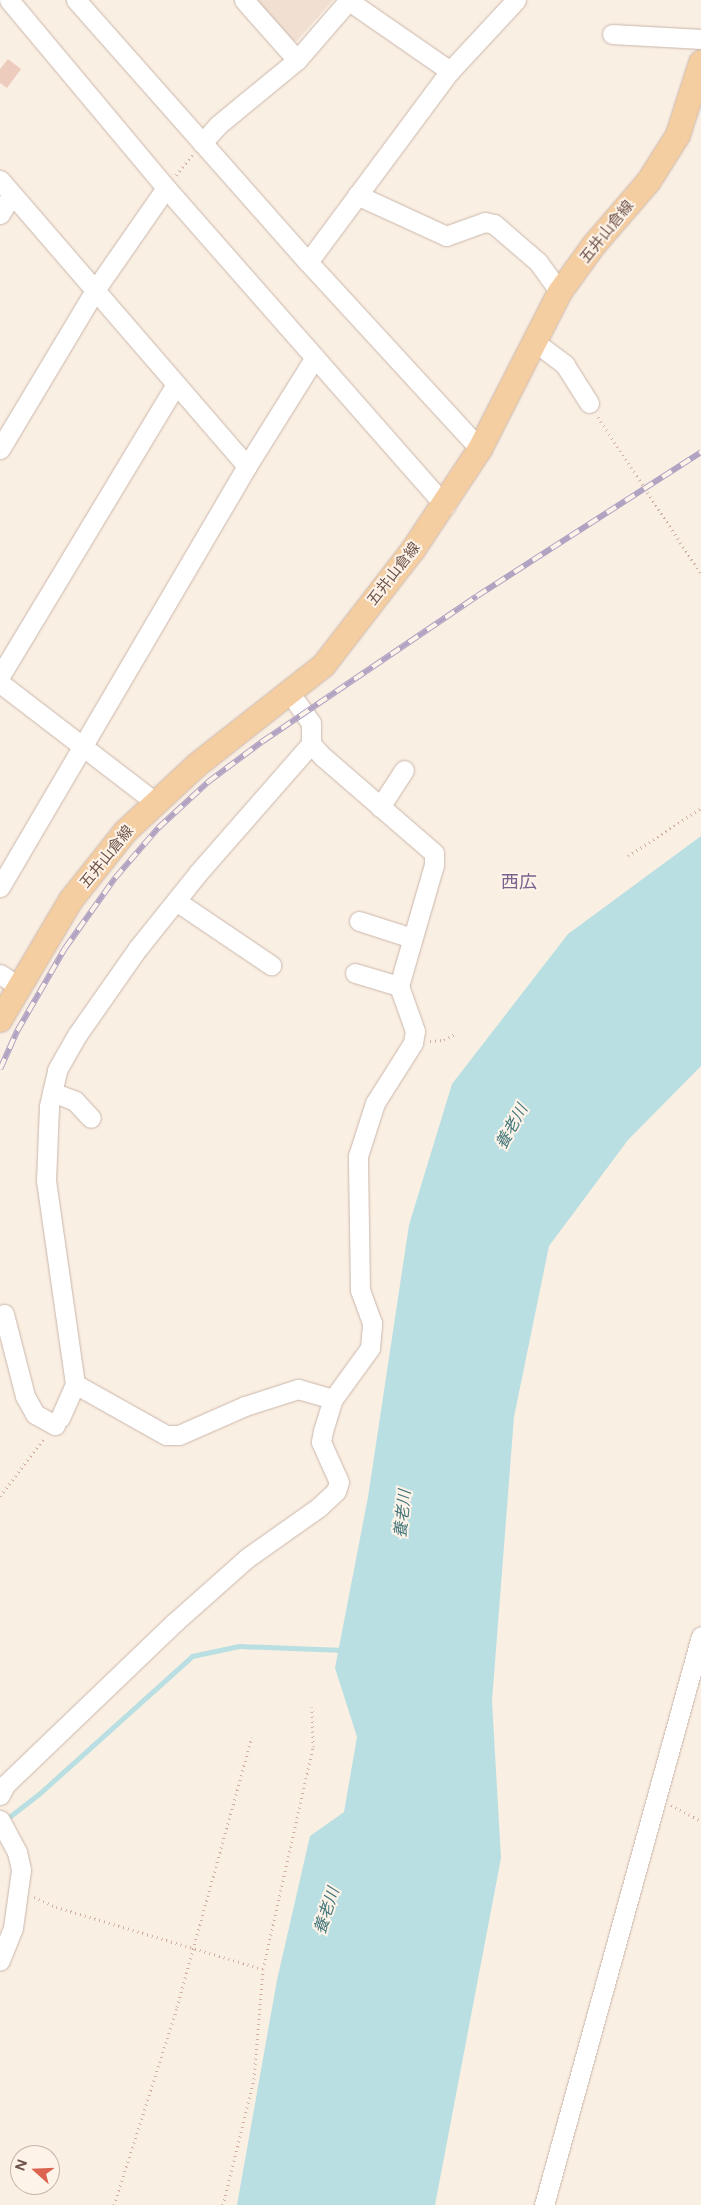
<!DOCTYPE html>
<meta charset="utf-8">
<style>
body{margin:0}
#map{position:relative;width:701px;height:2205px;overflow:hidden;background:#faefe3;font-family:Figtree,"Noto Sans JP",sans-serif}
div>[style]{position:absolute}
.residential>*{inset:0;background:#f1e0d2}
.water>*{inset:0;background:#b9dfe2}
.stream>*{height:5px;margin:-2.5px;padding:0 2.5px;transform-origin:2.5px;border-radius:2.5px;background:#b9dfe2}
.building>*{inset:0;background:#edccbd}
.path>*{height:3px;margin-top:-1.5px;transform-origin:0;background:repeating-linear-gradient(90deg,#d2afa1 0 1px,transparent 0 5px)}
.roads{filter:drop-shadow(0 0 1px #cab6ab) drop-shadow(0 0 1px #cab6ab)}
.minor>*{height:19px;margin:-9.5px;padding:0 9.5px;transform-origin:9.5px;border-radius:9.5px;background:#fff}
.major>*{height:24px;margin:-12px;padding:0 12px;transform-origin:12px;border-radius:12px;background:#f4cda0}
.rail>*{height:5.5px;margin-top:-2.75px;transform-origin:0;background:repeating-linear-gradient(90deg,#fdf3e9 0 11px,#b1a3c2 0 22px);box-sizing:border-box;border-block:1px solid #b1a3c2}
span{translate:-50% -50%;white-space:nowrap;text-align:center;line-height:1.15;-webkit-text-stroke:4px #fdf3e9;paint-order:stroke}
.street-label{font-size:15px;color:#70554b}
.water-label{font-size:16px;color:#44777b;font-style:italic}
.quarter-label{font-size:18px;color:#7a638c}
.north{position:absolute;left:10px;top:2145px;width:50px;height:50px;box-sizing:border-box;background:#fdf3e9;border:1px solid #c5b4aa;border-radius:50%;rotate:290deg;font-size:14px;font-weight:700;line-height:20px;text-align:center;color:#70554b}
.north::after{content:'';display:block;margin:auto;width:18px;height:22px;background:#db6451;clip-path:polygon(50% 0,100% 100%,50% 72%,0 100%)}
</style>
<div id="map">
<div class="residential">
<i style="clip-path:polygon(253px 0,333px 0,297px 41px,287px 40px)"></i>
</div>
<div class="water">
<i style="clip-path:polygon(701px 836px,701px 1066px,628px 1140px,549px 1246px,514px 1417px,492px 1701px,501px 1858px,435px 2205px,237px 2205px,277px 1980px,310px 1836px,344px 1812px,357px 1737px,335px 1668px,368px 1497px,409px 1225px,452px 1084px,568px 934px)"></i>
</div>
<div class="stream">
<i style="left:4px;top:1821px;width:46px;rotate:-37.9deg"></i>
<i style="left:40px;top:1793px;width:205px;rotate:-42deg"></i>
<i style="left:192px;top:1656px;width:48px;rotate:-12deg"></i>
<i style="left:239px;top:1646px;width:105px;rotate:2.2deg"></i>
</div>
<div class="building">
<i style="clip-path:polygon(8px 59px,21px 69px,7px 88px,0 83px,0 69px)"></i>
</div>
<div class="path">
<i style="left:176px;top:175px;width:26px;rotate:-51deg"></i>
<i style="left:598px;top:417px;width:188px;rotate:56.7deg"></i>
<i style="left:628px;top:856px;width:87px;rotate:-33.3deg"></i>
<i style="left:430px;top:1041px;width:14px;rotate:-4deg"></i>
<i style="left:444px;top:1040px;width:13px;rotate:-29deg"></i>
<i style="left:0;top:1496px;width:74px;rotate:-52.7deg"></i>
<i style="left:671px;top:1805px;width:34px;rotate:28deg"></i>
<i style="left:34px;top:1897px;width:24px;rotate:24deg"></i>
<i style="left:56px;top:1907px;width:216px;rotate:16.7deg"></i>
<i style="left:114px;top:2205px;width:208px;rotate:-72.3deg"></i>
<i style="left:177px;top:2007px;width:280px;rotate:-74.5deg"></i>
<i style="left:223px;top:2205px;width:130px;rotate:-76.2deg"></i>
<i style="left:254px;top:2079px;width:110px;rotate:-85.3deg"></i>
<i style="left:263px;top:1969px;width:228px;rotate:-77.3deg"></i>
<i style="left:313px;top:1747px;width:40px;rotate:-91.4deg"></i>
</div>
<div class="roads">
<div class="minor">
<i style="left:9px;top:0;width:245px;rotate:50.1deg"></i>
<i style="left:166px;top:188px;width:423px;rotate:48.7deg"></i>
<i style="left:76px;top:0;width:350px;rotate:48.5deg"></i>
<i style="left:308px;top:262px;width:254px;rotate:47.4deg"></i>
<i style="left:244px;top:0;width:80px;rotate:48.5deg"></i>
<i style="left:349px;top:1px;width:123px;rotate:34.7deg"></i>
<i style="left:612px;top:34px;width:89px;rotate:3.2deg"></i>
<i style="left:202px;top:143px;width:24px;rotate:-48deg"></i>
<i style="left:218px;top:125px;width:102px;rotate:-39.4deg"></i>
<i style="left:297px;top:60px;width:79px;rotate:-49.1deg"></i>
<i style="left:0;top:180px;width:378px;rotate:49.2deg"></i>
<i style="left:357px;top:195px;width:98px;rotate:24.7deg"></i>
<i style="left:446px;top:236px;width:41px;rotate:-19.7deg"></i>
<i style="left:485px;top:222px;width:9px;rotate:13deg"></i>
<i style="left:494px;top:224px;width:58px;rotate:40.8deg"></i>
<i style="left:538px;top:262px;width:37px;rotate:54deg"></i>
<i style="left:0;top:214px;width:23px;rotate:-59deg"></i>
<i style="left:308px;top:262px;width:238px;rotate:-53.4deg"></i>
<i style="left:450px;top:71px;width:97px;rotate:-47.1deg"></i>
<i style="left:535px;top:342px;width:38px;rotate:37deg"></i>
<i style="left:565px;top:365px;width:45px;rotate:57.7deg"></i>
<i style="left:0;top:449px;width:185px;rotate:-59.1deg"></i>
<i style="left:95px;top:290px;width:124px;rotate:-55.2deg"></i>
<i style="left:0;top:676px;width:341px;rotate:-58.9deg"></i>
<i style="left:0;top:683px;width:195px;rotate:37.5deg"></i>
<i style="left:380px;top:807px;width:44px;rotate:-57deg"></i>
<i style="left:0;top:887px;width:488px;rotate:-59.6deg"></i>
<i style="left:247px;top:466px;width:128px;rotate:-58deg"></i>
<i style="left:176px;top:901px;width:115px;rotate:34deg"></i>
<i style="left:359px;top:921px;width:56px;rotate:17.8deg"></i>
<i style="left:355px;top:973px;width:46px;rotate:16.5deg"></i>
<i style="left:0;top:974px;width:22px;rotate:34deg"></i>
<i style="left:52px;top:1092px;width:25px;rotate:21deg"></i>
<i style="left:75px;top:1101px;width:23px;rotate:47deg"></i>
<i style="left:4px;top:1314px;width:85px;rotate:75.6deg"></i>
<i style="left:25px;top:1396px;width:21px;rotate:61deg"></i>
<i style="left:35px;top:1414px;width:23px;rotate:29deg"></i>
<i style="left:75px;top:1384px;width:104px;rotate:29.3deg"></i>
<i style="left:166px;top:1435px;width:13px"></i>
<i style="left:179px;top:1435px;width:72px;rotate:-23.7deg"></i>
<i style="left:245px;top:1406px;width:56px;rotate:-17.8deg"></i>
<i style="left:298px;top:1389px;width:36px;rotate:16deg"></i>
<i style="left:60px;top:1418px;width:37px;rotate:-66deg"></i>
<i style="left:75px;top:1384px;width:205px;rotate:-98.1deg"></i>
<i style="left:46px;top:1181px;width:75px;rotate:-87.7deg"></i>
<i style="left:49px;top:1106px;width:37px;rotate:-77deg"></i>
<i style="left:57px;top:1070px;width:40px;rotate:-60.3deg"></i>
<i style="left:77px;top:1035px;width:106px;rotate:-55deg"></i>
<i style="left:138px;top:948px;width:96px;rotate:-51.3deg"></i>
<i style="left:198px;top:873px;width:171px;rotate:-48.8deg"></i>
<i style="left:0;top:1795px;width:11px;rotate:-63deg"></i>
<i style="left:5px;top:1785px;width:236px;rotate:-43.8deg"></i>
<i style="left:175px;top:1622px;width:96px;rotate:-41.6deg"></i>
<i style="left:247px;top:1558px;width:88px;rotate:-35.3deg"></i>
<i style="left:319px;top:1507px;width:23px;rotate:-43deg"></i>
<i style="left:336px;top:1491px;width:9px;rotate:-72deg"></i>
<i style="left:339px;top:1482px;width:44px;rotate:-114.2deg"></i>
<i style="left:321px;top:1442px;width:11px;rotate:-80deg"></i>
<i style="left:323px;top:1431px;width:34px;rotate:-73deg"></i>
<i style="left:333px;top:1399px;width:63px;rotate:-54deg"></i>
<i style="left:370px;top:1348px;width:25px;rotate:-85deg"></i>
<i style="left:372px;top:1323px;width:35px;rotate:-110deg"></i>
<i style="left:360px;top:1290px;width:134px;rotate:-90.9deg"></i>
<i style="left:358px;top:1156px;width:56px;rotate:-72.2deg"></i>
<i style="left:375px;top:1103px;width:71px;rotate:-57.7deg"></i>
<i style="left:413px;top:1043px;width:12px;rotate:-81deg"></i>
<i style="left:415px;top:1031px;width:48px;rotate:-109.6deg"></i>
<i style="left:399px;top:986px;width:126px;rotate:-73.9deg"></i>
<i style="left:434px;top:865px;width:12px;rotate:-90deg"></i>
<i style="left:434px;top:853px;width:147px;rotate:-139.1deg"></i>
<i style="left:323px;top:757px;width:18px;rotate:-133deg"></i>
<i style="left:311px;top:744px;width:21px;rotate:-90deg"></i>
<i style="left:311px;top:723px;width:37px;rotate:-125deg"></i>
<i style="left:0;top:1820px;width:36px;rotate:62deg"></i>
<i style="left:17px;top:1852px;width:18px;rotate:77deg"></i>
<i style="left:21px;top:1870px;width:59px;rotate:97.9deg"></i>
<i style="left:13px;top:1928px;width:35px;rotate:112deg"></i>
<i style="left:544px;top:2205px;width:590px;rotate:-74.57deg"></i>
</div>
<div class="major">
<i style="left:0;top:1020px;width:139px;rotate:-59.4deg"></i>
<i style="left:71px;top:900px;width:87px;rotate:-51.5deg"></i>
<i style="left:125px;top:832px;width:98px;rotate:-42.9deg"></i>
<i style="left:197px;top:765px;width:162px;rotate:-38.2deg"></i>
<i style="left:324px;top:665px;width:145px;rotate:-52.3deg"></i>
<i style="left:413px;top:550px;width:121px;rotate:-56.4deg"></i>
<i style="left:480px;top:449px;width:176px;rotate:-63deg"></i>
<i style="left:560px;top:292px;width:58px;rotate:-54.1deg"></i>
<i style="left:594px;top:245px;width:84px;rotate:-49.3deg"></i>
<i style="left:649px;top:181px;width:54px;rotate:-57.8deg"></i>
<i style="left:678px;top:135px;width:76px;rotate:-72.3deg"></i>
</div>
</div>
<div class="rail">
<i style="left:0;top:1069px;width:42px;rotate:-65.9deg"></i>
<i style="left:17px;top:1031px;width:96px;rotate:-60deg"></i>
<i style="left:65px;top:948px;width:86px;rotate:-54.5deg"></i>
<i style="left:115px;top:878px;width:66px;rotate:-49.3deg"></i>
<i style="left:158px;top:828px;width:68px;rotate:-42.6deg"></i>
<i style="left:208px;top:782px;width:69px;rotate:-36.7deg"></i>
<i style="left:263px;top:741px;width:258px;rotate:-34.1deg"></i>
<i style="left:477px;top:596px;width:266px;rotate:-32.7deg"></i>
</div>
<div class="street-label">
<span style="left:607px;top:232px;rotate:-51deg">五井山倉線</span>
<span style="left:394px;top:574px;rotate:-52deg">五井山倉線</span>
<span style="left:107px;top:857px;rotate:-51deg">五井山倉線</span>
</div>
<div class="water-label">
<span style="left:512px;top:1127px;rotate:-61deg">養老川</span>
<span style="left:403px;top:1514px;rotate:-84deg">養老川</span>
<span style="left:327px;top:1911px;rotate:-72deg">養老川</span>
</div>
<div class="quarter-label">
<span style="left:519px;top:882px">西広</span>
</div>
<div class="north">N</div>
</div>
